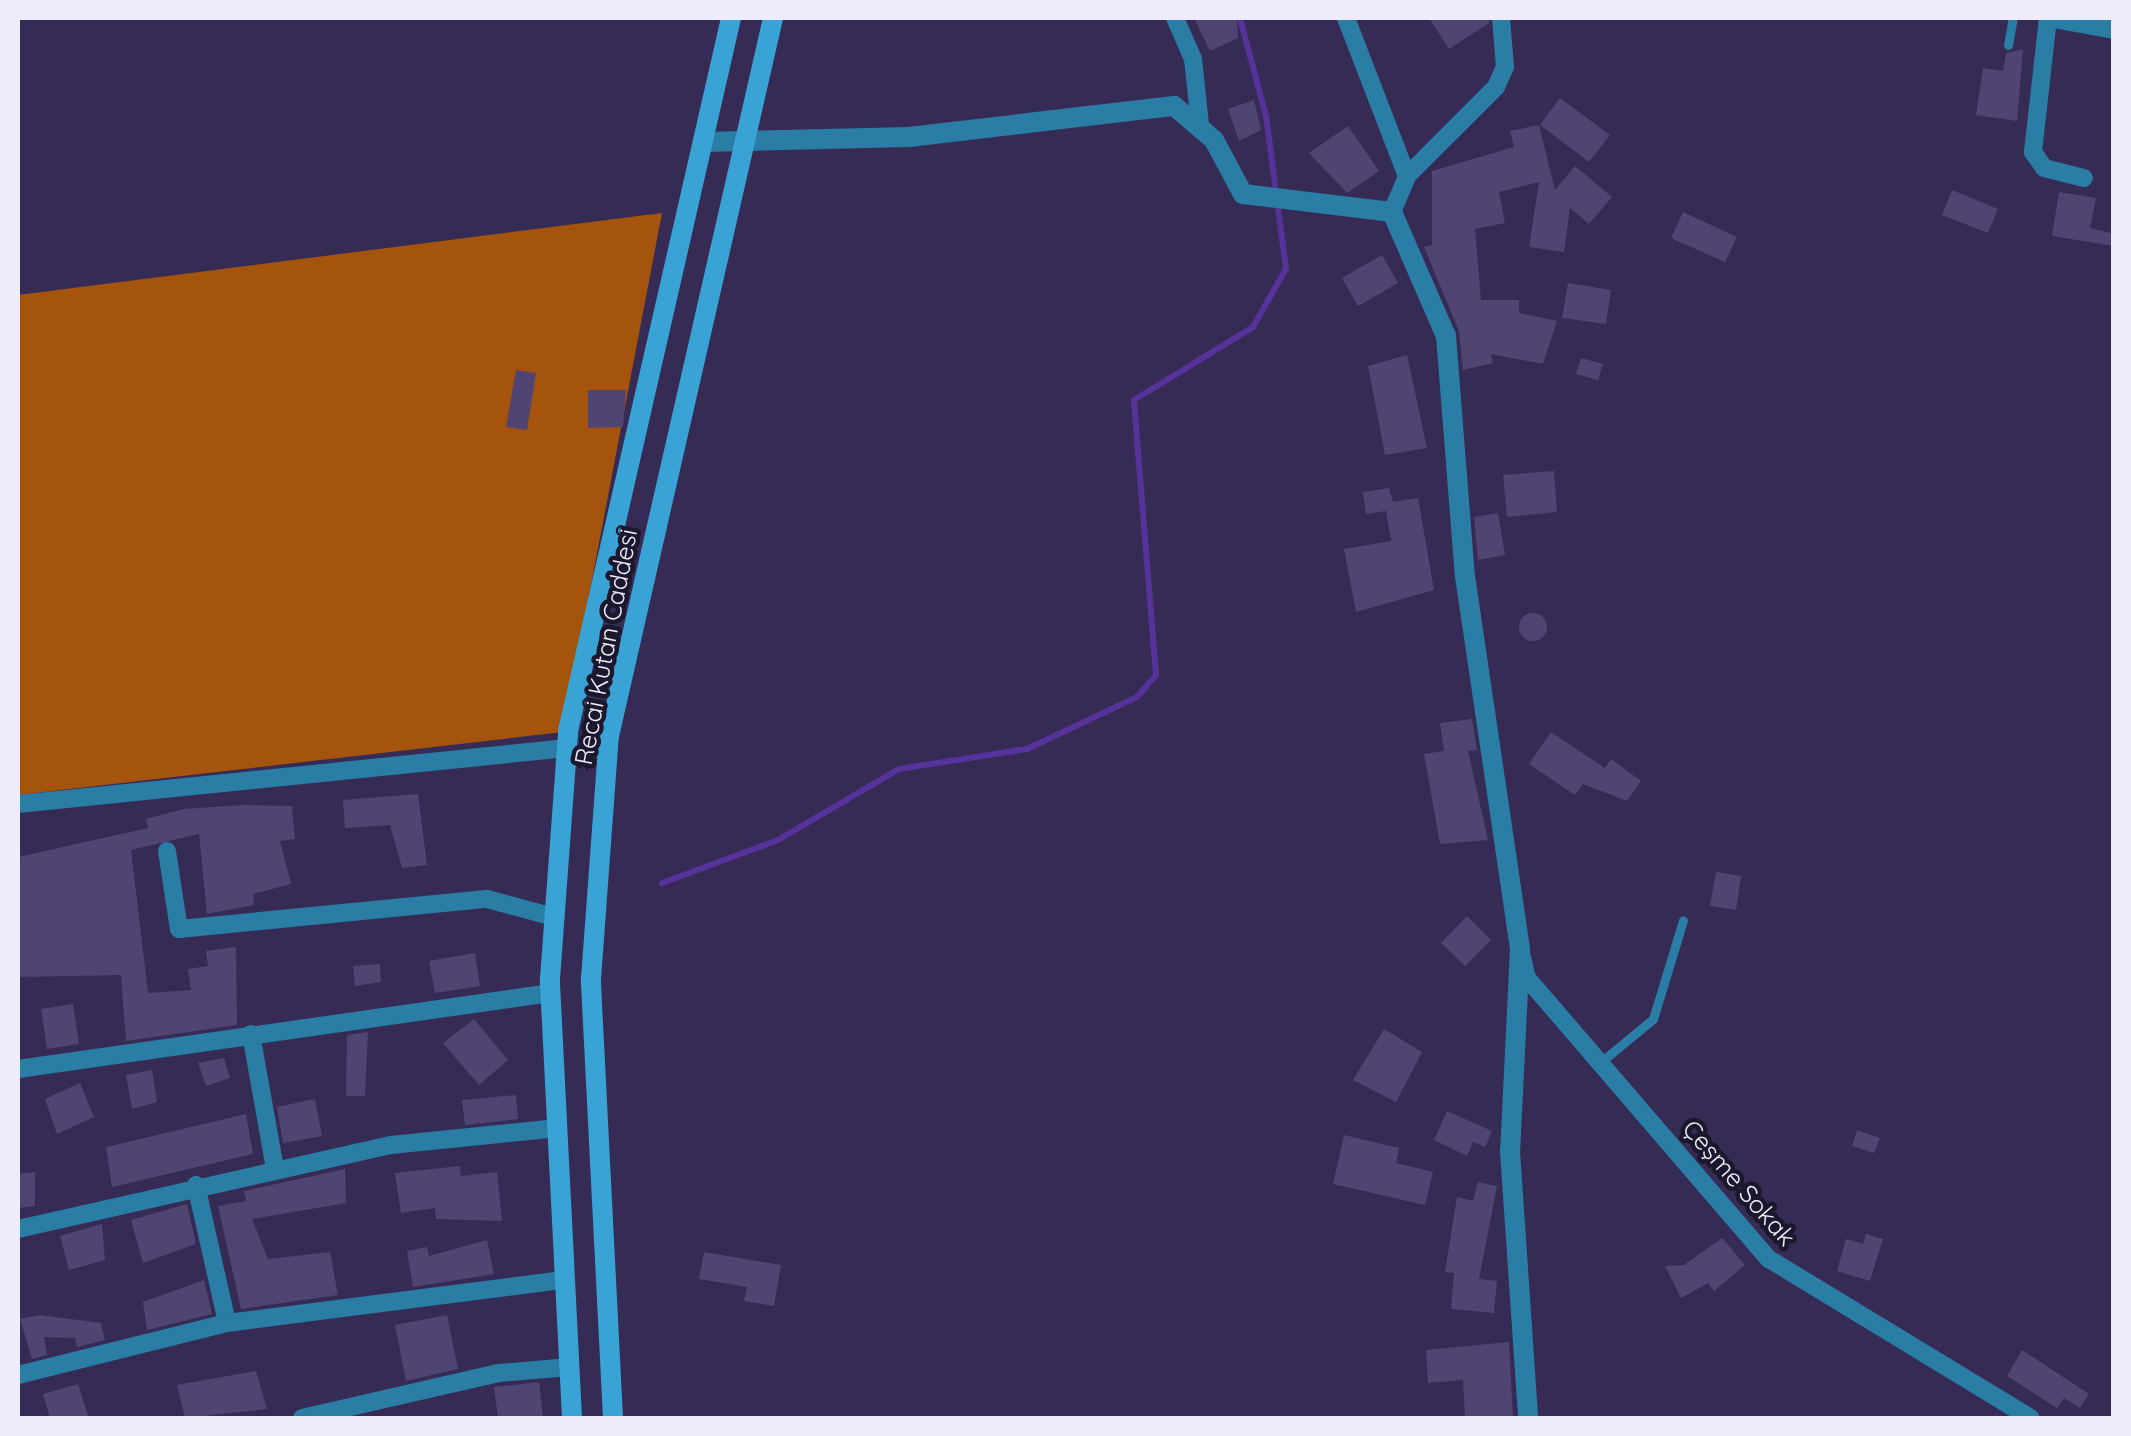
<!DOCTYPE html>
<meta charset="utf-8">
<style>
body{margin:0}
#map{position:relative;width:2131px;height:1436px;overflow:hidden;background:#362b55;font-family:Quicksand,sans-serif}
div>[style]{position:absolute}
.forest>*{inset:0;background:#a5540d}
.stream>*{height:6px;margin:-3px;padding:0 3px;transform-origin:3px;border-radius:3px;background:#56339b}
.building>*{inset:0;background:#504572}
.round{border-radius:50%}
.service>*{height:9px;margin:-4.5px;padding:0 4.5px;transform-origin:4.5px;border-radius:4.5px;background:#2a7da5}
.minor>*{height:18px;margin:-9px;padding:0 9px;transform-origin:9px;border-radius:9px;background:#2a7da5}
.tertiary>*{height:20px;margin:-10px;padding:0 10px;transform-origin:10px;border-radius:10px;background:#2a7da5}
.secondary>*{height:20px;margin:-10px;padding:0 10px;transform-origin:10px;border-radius:10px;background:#3aa3d6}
span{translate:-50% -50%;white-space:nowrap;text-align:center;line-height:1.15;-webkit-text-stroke:9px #1c182b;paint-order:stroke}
.street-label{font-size:25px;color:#efecfd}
.frame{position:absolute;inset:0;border:20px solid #efecfd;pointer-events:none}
</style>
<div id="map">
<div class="forest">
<i style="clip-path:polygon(662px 213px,563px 732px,18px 795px,18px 295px)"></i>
</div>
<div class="stream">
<i style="left:662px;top:883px;width:124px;rotate:-20.3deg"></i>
<i style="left:778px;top:840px;width:140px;rotate:-30.4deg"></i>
<i style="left:899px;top:769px;width:130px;rotate:-8.9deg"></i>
<i style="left:1027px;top:749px;width:122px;rotate:-25.3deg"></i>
<i style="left:1137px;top:697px;width:29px;rotate:-49deg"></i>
<i style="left:1156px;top:675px;width:276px;rotate:-94.6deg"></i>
<i style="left:1134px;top:400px;width:140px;rotate:-31.5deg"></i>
<i style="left:1253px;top:327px;width:67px;rotate:-60.4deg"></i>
<i style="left:1286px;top:269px;width:154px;rotate:-97.4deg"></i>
<i style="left:1266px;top:116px;width:101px;rotate:-104.9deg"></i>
</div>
<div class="building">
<i style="clip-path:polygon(1194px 18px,1237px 18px,1238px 38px,1210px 51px)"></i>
<i style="clip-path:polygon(1429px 18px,1489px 18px,1489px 23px,1449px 49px)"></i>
<i style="clip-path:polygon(2023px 49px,2017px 121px,1976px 115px,1983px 68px,2003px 71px,2006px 53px)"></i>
<i style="clip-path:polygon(1560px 98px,1610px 135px,1589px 162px,1540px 125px)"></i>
<i style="clip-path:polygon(1254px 100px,1261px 130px,1239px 141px,1228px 109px)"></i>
<i style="clip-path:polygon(1539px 125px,1555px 190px,1575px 166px,1612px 197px,1589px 224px,1570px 208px,1564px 252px,1529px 247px,1539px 182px,1499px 192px,1505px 223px,1475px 229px,1481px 300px,1519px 300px,1519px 313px,1557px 321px,1543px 364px,1491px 354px,1493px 363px,1463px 370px,1459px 331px,1424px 247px,1432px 245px,1432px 171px,1514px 147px,1510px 131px)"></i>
<i style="clip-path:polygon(1348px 126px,1379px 171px,1347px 193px,1309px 153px)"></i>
<i style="clip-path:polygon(1952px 190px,1998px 209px,1988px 233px,1942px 215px)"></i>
<i style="clip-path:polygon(2059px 192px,2096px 198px,2090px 228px,2114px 234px,2114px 246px,2052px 236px)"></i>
<i style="clip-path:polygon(1683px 212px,1737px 237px,1725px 262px,1671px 238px)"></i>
<i style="clip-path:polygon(1382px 255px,1398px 283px,1358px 306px,1342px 278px)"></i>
<i style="clip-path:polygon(1568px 283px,1611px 290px,1606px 324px,1562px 318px)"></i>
<i style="clip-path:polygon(1407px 355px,1427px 448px,1385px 455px,1368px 366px)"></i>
<i style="clip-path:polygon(1581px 358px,1603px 364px,1598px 380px,1576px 374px)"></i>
<i style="clip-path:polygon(516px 370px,536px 373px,527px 430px,506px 427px)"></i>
<i style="clip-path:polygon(588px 390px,626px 390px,623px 427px,588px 428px)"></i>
<i style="clip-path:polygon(1554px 471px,1557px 512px,1507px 517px,1503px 475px)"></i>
<i style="clip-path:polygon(1389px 488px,1393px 502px,1418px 498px,1434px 590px,1356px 612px,1344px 549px,1391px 541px,1386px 511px,1366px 514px,1363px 492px)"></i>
<i style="clip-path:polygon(1498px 513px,1505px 555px,1478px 560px,1474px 517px)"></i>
<i class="round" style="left:1519px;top:613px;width:28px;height:28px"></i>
<i style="clip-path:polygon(1472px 719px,1477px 750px,1468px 751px,1488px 840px,1440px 844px,1424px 754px,1444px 751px,1440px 723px)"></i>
<i style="clip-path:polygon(1551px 732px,1605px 768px,1611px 759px,1641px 781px,1627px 801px,1583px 784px,1575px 795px,1529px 764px)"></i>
<i style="clip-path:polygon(418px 794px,427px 865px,402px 868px,390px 825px,345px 828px,343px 800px)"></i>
<i style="clip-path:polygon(244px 805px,292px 806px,295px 839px,280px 841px,291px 884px,253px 894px,254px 905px,207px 914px,199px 834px,131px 850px,148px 993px,191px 990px,188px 969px,208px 966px,206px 951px,236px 947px,237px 1025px,126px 1041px,121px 975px,18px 977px,18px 857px,148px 828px,146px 819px,184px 809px)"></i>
<i style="clip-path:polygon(1716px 872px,1741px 876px,1736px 910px,1710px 906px)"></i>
<i style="clip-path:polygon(1467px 916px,1491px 940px,1465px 966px,1441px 943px)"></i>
<i style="clip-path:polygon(475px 953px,480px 986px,435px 993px,429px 961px)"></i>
<i style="clip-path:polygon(380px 964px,381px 982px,355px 986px,353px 966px)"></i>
<i style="clip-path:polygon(73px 1004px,79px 1044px,47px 1049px,41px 1009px)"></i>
<i style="clip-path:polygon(474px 1019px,508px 1060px,479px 1085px,443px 1043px)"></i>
<i style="clip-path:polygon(1384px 1029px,1422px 1052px,1396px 1102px,1353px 1080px)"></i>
<i style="clip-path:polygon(368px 1032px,365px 1096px,346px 1096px,347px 1035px)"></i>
<i style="clip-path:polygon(224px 1058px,230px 1078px,206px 1086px,198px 1063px)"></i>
<i style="clip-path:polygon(152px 1070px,157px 1102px,132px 1109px,126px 1075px)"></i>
<i style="clip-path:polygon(80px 1083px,94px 1117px,57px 1134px,45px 1099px)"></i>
<i style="clip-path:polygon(516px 1095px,518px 1119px,465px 1125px,462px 1100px)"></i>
<i style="clip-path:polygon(315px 1099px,322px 1136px,283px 1143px,277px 1107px)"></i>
<i style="clip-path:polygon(1447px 1111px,1492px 1131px,1485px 1147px,1473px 1142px,1467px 1156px,1434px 1140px)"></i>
<i style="clip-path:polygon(246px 1114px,253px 1154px,112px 1187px,106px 1147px)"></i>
<i style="clip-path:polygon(1857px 1130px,1880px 1138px,1874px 1153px,1852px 1146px)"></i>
<i style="clip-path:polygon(1344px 1135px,1399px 1148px,1396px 1163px,1433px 1172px,1425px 1205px,1333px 1184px)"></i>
<i style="clip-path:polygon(460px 1166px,461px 1176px,497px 1172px,502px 1221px,436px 1219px,435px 1208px,401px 1213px,395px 1173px)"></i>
<i style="clip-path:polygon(345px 1169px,346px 1203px,252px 1219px,268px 1259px,330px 1252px,338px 1295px,241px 1309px,218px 1206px,246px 1201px,244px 1191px)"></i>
<i style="clip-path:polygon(35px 1172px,35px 1206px,18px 1208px,18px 1174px)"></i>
<i style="clip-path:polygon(1478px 1182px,1497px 1186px,1479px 1279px,1497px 1281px,1494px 1313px,1451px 1309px,1454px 1273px,1445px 1272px,1457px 1197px,1473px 1201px)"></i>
<i style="clip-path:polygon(187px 1204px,196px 1244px,143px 1263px,131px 1220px)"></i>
<i style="clip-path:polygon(102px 1224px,105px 1260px,69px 1270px,60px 1236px)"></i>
<i style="clip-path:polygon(1866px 1234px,1883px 1239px,1870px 1281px,1837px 1271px,1846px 1239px,1863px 1244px)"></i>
<i style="clip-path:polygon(1722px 1238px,1745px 1265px,1714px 1291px,1708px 1283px,1681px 1298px,1665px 1266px,1684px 1265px)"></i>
<i style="clip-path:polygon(487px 1240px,494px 1274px,413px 1287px,407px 1251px,427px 1247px,429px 1256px)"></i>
<i style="clip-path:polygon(704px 1252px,781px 1265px,774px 1306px,744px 1301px,747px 1287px,699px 1279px)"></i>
<i style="clip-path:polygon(204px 1280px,212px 1314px,147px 1330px,143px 1302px)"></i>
<i style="clip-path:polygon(40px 1315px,101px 1323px,105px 1340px,77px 1347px,75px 1338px,44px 1337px,47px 1355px,32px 1359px,20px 1319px)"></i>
<i style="clip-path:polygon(447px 1315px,458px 1369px,406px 1381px,395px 1325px)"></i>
<i style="clip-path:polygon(1509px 1342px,1513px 1418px,1465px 1418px,1463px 1380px,1428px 1383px,1426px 1350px)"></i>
<i style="clip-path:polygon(2022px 1350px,2089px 1394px,2080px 1408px,2064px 1398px,2057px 1408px,2007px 1376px)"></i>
<i style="clip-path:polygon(256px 1371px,267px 1409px,185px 1418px,177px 1385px)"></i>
<i style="clip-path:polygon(539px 1382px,543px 1418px,498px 1418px,494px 1387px)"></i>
<i style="clip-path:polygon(78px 1384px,89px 1418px,50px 1418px,43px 1394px)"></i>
</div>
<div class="service">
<i style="left:2008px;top:45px;width:27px;rotate:-80deg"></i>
<i style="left:1602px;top:1061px;width:66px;rotate:-39.5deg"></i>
<i style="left:1653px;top:1019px;width:103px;rotate:-73.1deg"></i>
</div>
<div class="minor">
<i style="left:1175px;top:18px;width:45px;rotate:66.3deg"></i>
<i style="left:1193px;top:59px;width:65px;rotate:83.9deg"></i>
<i style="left:1346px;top:18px;width:169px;rotate:68.9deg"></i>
<i style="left:2048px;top:18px;width:135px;rotate:96.4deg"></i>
<i style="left:2033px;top:152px;width:19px;rotate:55deg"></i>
<i style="left:2044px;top:168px;width:41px;rotate:14deg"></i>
<i style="left:2048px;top:18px;width:67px;rotate:10.3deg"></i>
<i style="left:1392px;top:212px;width:39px;rotate:-67deg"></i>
<i style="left:1407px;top:176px;width:126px;rotate:-45deg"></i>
<i style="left:1496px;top:87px;width:22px;rotate:-66deg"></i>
<i style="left:1505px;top:67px;width:49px;rotate:-94.7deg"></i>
<i style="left:18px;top:804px;width:552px;rotate:-5.82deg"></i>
<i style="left:167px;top:851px;width:79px;rotate:81.3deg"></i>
<i style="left:179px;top:929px;width:309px;rotate:-5.6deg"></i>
<i style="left:487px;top:899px;width:69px;rotate:15deg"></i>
<i style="left:1522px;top:957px;width:22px;rotate:77deg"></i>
<i style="left:1527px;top:978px;width:371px;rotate:49.3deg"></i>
<i style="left:1769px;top:1259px;width:306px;rotate:31.3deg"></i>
<i style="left:251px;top:1034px;width:137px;rotate:79.9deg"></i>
<i style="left:18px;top:1069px;width:538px;rotate:-8.12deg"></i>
<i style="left:196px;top:1185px;width:141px;rotate:77.3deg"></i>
<i style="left:227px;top:1323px;width:341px;rotate:-7.3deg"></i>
<i style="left:18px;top:1229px;width:382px;rotate:-12.7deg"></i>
<i style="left:391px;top:1145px;width:168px;rotate:-5.8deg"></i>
<i style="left:18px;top:1375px;width:215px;rotate:-14deg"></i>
<i style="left:302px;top:1418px;width:201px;rotate:-12.9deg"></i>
<i style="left:498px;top:1373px;width:72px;rotate:-4.8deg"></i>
</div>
<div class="tertiary">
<i style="left:704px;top:142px;width:205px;rotate:-1.4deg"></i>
<i style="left:909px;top:137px;width:267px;rotate:-6.7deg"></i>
<i style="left:1174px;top:106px;width:52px;rotate:40.4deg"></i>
<i style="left:1214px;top:140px;width:61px;rotate:61.8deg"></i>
<i style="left:1243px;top:194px;width:150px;rotate:6.9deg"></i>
<i style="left:1392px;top:212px;width:135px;rotate:66.5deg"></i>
<i style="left:1446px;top:336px;width:241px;rotate:85.5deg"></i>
<i style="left:1465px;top:576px;width:377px;rotate:81.6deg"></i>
<i style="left:1520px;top:949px;width:202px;rotate:92.8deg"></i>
<i style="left:1510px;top:1151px;width:268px;rotate:86.1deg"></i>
</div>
<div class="secondary">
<i style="left:572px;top:1418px;width:440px;rotate:-92.9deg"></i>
<i style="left:550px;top:979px;width:249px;rotate:-85.8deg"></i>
<i style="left:568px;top:731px;width:731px;rotate:-77.12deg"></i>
<i style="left:613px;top:1418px;width:440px;rotate:-92.9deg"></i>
<i style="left:591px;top:979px;width:244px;rotate:-85.8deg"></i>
<i style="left:609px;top:736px;width:736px;rotate:-77.13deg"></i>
</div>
<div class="street-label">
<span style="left:606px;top:647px;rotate:-79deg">Recai Kutan Caddesi</span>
<span style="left:1739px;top:1183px;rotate:49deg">Çeşme Sokak</span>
</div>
<div class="frame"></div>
</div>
